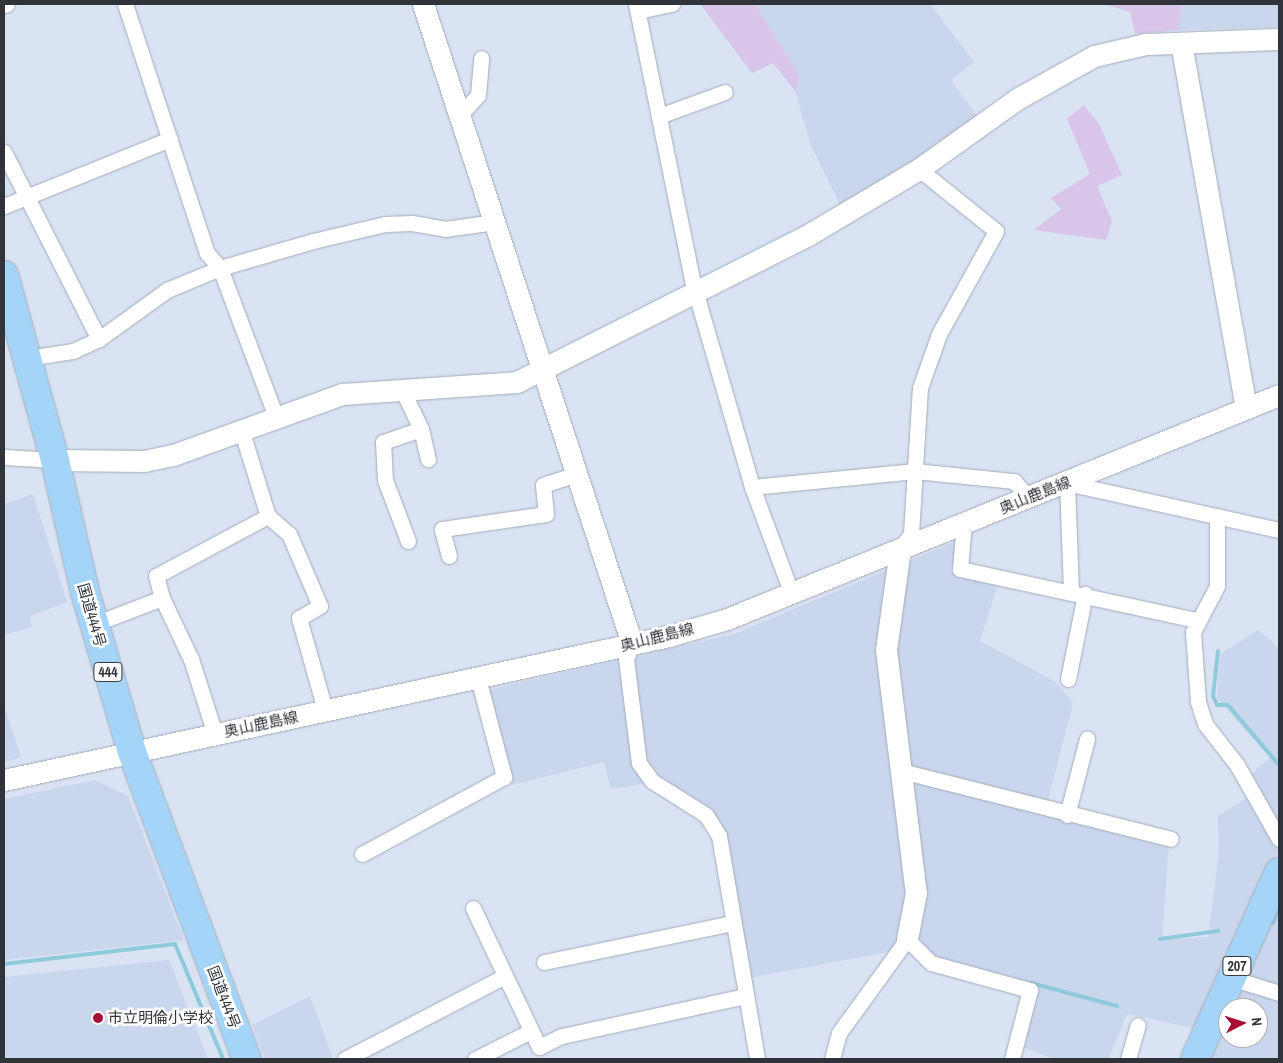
<!DOCTYPE html>
<meta charset="utf-8">
<style>
body{margin:0}
#map{position:relative;width:1283px;height:1063px;overflow:hidden;background:#dae3f3;font-family:"Archivo Narrow","Noto Sans JP",sans-serif}
div>[style]{position:absolute}
.built>*{inset:0;background:#cad6ec}
.green>*{inset:0;background:#d8c5e9}
.stream>*{height:4px;margin:-2px;padding:0 2px;transform-origin:2px;border-radius:2px;background:#8fcadc}
.roads{filter:drop-shadow(0 0 1px #a3abba) drop-shadow(0 0 1px #a3abba)}
.street>*{height:15px;margin:-7.5px;padding:0 7.5px;transform-origin:7.5px;border-radius:7.5px;background:#fff}
.secondary>*{height:21px;margin:-10.5px;padding:0 10.5px;transform-origin:10.5px;border-radius:10.5px;background:#fff}
.highway>*{height:28px;margin:-14px;padding:0 14px;transform-origin:14px;border-radius:14px;background:#a4d5f9}
.dots>*{width:14px;height:14px;translate:-50% -50%;box-sizing:border-box;border:2px solid #fff;border-radius:50%}
span{translate:-50% -50%;white-space:nowrap;text-align:center;line-height:1.15;-webkit-text-stroke:5px #fff;paint-order:stroke}
.shield-label span{padding:1px 4px;background:#fff;border:1px solid;border-radius:4px;-webkit-text-stroke-width:0}
.shield-label{font-size:14px;color:#30343a;font-weight:700}
.street-label{font-size:15px;color:#30343a}
.poi-label{font-size:15px;color:#30343a}
.left{translate:0 -50%;text-align:left}
.frame{position:absolute;inset:0;border:5px solid #30343a;pointer-events:none}
.north{position:absolute;left:1218px;top:998px;width:50px;height:50px;box-sizing:border-box;background:#fff;border:1px solid #acaeb0;border-radius:50%;rotate:85deg;font-size:14px;font-weight:700;line-height:20px;text-align:center;color:#30343a}
.north::after{content:'';display:block;margin:auto;width:18px;height:22px;background:#a70e36;clip-path:polygon(50% 0,100% 100%,50% 72%,0 100%)}
</style>
<div id="map">
<div class="built">
<i style="clip-path:polygon(755px 4px,930px 4px,974px 62px,951px 80px,979px 119px,841px 207px,810px 143px,795px 91px,800px 77px)"></i>
<i style="clip-path:polygon(1182px 4px,1279px 4px,1279px 27px,1179px 30px)"></i>
<i style="clip-path:polygon(33px 494px,67px 602px,30px 616px,32px 627px,4px 635px,4px 504px)"></i>
<i style="clip-path:polygon(959px 540px,955px 572px,999px 581px,980px 641px,1056px 682px,1073px 703px,1045px 812px,1169px 844px,1162px 940px,1208px 937px,1219px 853px,1218px 816px,1248px 797px,1242px 782px,1270px 758px,1217px 698px,1220px 654px,1258px 630px,1279px 648px,1279px 850px,1198px 1029px,1127px 1014px,1108px 1059px,1053px 1059px,1020px 1046px,1036px 986px,933px 959px,904px 935px,893px 951px,749px 978px,724px 832px,660px 781px,611px 789px,604px 762px,512px 785px,487px 690px,734px 634px)"></i>
<i style="clip-path:polygon(4px 705px,21px 757px,4px 762px)"></i>
<i style="clip-path:polygon(95px 780px,128px 796px,184px 940px,4px 960px,4px 799px)"></i>
<i style="clip-path:polygon(1279px 903px,1279px 1059px,1206px 1059px,1228px 1012px,1228px 1038px,1258px 1038px,1258px 1008px,1230px 1008px)"></i>
<i style="clip-path:polygon(169px 960px,208px 1059px,4px 1059px,4px 977px)"></i>
<i style="clip-path:polygon(310px 996px,333px 1059px,265px 1059px,252px 1025px)"></i>
</div>
<div class="green">
<i style="clip-path:polygon(700px 4px,755px 4px,800px 77px,795px 91px,773px 63px,752px 73px)"></i>
<i style="clip-path:polygon(1103px 4px,1182px 4px,1179px 30px,1135px 34px,1130px 12px)"></i>
<i style="clip-path:polygon(1084px 105px,1099px 124px,1122px 175px,1097px 186px,1112px 221px,1106px 240px,1034px 230px,1061px 209px,1051px 198px,1090px 174px,1067px 119px)"></i>
</div>
<div class="stream">
<i style="left:1218px;top:651px;width:45px;rotate:96.3deg"></i>
<i style="left:1213px;top:696px;width:10px;rotate:66deg"></i>
<i style="left:1217px;top:705px;width:11px"></i>
<i style="left:1228px;top:705px;width:79px;rotate:49.6deg"></i>
<i style="left:1273px;top:923px;width:16px;rotate:-68deg"></i>
<i style="left:1160px;top:939px;width:59px;rotate:-7.9deg"></i>
<i style="left:4px;top:964px;width:172px;rotate:-6.7deg"></i>
<i style="left:175px;top:944px;width:125px;rotate:67.3deg"></i>
<i style="left:1031px;top:983px;width:89px;rotate:15deg"></i>
</div>
<div class="roads">
<div class="street">
<i style="left:125px;top:4px;width:262px;rotate:71.8deg"></i>
<i style="left:207px;top:253px;width:20px;rotate:49deg"></i>
<i style="left:220px;top:268px;width:159px;rotate:69.4deg"></i>
<i style="left:636px;top:4px;width:282px;rotate:78.5deg"></i>
<i style="left:692px;top:280px;width:216px;rotate:73.8deg"></i>
<i style="left:752px;top:487px;width:112px;rotate:69.6deg"></i>
<i style="left:4px;top:5px;width:3px;rotate:-18deg"></i>
<i style="left:638px;top:11px;width:35px;rotate:-12deg"></i>
<i style="left:460px;top:115px;width:27px;rotate:-48deg"></i>
<i style="left:478px;top:95px;width:37px;rotate:-85deg"></i>
<i style="left:659px;top:116px;width:70px;rotate:-20deg"></i>
<i style="left:4px;top:152px;width:210px;rotate:63.1deg"></i>
<i style="left:4px;top:206px;width:179px;rotate:-22deg"></i>
<i style="left:28px;top:358px;width:46px;rotate:-8.8deg"></i>
<i style="left:73px;top:351px;width:29px;rotate:-25deg"></i>
<i style="left:99px;top:339px;width:84px;rotate:-35.8deg"></i>
<i style="left:167px;top:290px;width:57px;rotate:-22.5deg"></i>
<i style="left:220px;top:268px;width:97px;rotate:-16.2deg"></i>
<i style="left:313px;top:241px;width:74px;rotate:-13.3deg"></i>
<i style="left:385px;top:224px;width:27px;rotate:-2deg"></i>
<i style="left:412px;top:223px;width:34px;rotate:10deg"></i>
<i style="left:445px;top:229px;width:50px;rotate:-8deg"></i>
<i style="left:402px;top:389px;width:44px;rotate:64.6deg"></i>
<i style="left:421px;top:429px;width:31px;rotate:77deg"></i>
<i style="left:241px;top:429px;width:91px;rotate:72.8deg"></i>
<i style="left:268px;top:516px;width:28px;rotate:41deg"></i>
<i style="left:289px;top:534px;width:78px;rotate:66.7deg"></i>
<i style="left:320px;top:606px;width:24px;rotate:150deg"></i>
<i style="left:299px;top:618px;width:96px;rotate:74.2deg"></i>
<i style="left:4px;top:457px;width:51px;rotate:3.4deg"></i>
<i style="left:752px;top:487px;width:164px;rotate:-5.6deg"></i>
<i style="left:915px;top:471px;width:100px;rotate:5.8deg"></i>
<i style="left:1014px;top:481px;width:23px;rotate:49deg"></i>
<i style="left:1217px;top:516px;width:70px;rotate:90deg"></i>
<i style="left:1217px;top:586px;width:52px;rotate:117.6deg"></i>
<i style="left:1193px;top:632px;width:70px;rotate:85.9deg"></i>
<i style="left:1198px;top:702px;width:23px;rotate:72deg"></i>
<i style="left:1205px;top:724px;width:52px;rotate:52deg"></i>
<i style="left:1237px;top:765px;width:85px;rotate:60.4deg"></i>
<i style="left:964px;top:523px;width:46px;rotate:95deg"></i>
<i style="left:960px;top:569px;width:241px;rotate:12.2deg"></i>
<i style="left:408px;top:541px;width:65px;rotate:-110.7deg"></i>
<i style="left:385px;top:480px;width:38px;rotate:-93deg"></i>
<i style="left:383px;top:442px;width:40px;rotate:-18.9deg"></i>
<i style="left:900px;top:549px;width:19px;rotate:-54deg"></i>
<i style="left:911px;top:534px;width:146px;rotate:-86.5deg"></i>
<i style="left:920px;top:388px;width:57px;rotate:-70.6deg"></i>
<i style="left:939px;top:334px;width:118px;rotate:-61deg"></i>
<i style="left:996px;top:231px;width:99px;rotate:-141.2deg"></i>
<i style="left:449px;top:556px;width:28px;rotate:-105deg"></i>
<i style="left:442px;top:529px;width:105px;rotate:-8.2deg"></i>
<i style="left:546px;top:514px;width:29px;rotate:-96deg"></i>
<i style="left:543px;top:485px;width:36px;rotate:-18deg"></i>
<i style="left:1071px;top:591px;width:108px;rotate:-92.1deg"></i>
<i style="left:1067px;top:483px;width:217px;rotate:12.5deg"></i>
<i style="left:162px;top:598px;width:23px;rotate:-105deg"></i>
<i style="left:156px;top:576px;width:127px;rotate:-28.2deg"></i>
<i style="left:94px;top:624px;width:73px;rotate:-20.9deg"></i>
<i style="left:162px;top:598px;width:68px;rotate:64.6deg"></i>
<i style="left:191px;top:659px;width:79px;rotate:72.3deg"></i>
<i style="left:632px;top:644px;width:16px;rotate:112deg"></i>
<i style="left:626px;top:659px;width:105px;rotate:82.9deg"></i>
<i style="left:639px;top:763px;width:22px;rotate:54deg"></i>
<i style="left:652px;top:781px;width:64px;rotate:32.2deg"></i>
<i style="left:706px;top:815px;width:25px;rotate:58deg"></i>
<i style="left:719px;top:836px;width:226px;rotate:80.3deg"></i>
<i style="left:1068px;top:679px;width:87px;rotate:-78.7deg"></i>
<i style="left:901px;top:771px;width:278px;rotate:14.1deg"></i>
<i style="left:1067px;top:815px;width:79px;rotate:-75.3deg"></i>
<i style="left:362px;top:854px;width:162px;rotate:-28.5deg"></i>
<i style="left:504px;top:777px;width:102px;rotate:-104.7deg"></i>
<i style="left:473px;top:908px;width:154px;rotate:64.6deg"></i>
<i style="left:539px;top:1047px;width:25px;rotate:-26deg"></i>
<i style="left:562px;top:1036px;width:188px;rotate:-12.3deg"></i>
<i style="left:544px;top:962px;width:193px;rotate:-11.7deg"></i>
<i style="left:1231px;top:978px;width:50px;rotate:17.4deg"></i>
<i style="left:345px;top:1059px;width:180px;rotate:-27.4deg"></i>
<i style="left:475px;top:1059px;width:63px;rotate:-26.6deg"></i>
<i style="left:832px;top:1059px;width:27px;rotate:-75deg"></i>
<i style="left:839px;top:1033px;width:116px;rotate:-54.1deg"></i>
<i style="left:907px;top:939px;width:34px;rotate:45deg"></i>
<i style="left:931px;top:963px;width:103px;rotate:15.3deg"></i>
<i style="left:1030px;top:990px;width:71px;rotate:104.6deg"></i>
<i style="left:1128px;top:1059px;width:35px;rotate:-74deg"></i>
</div>
<div class="secondary">
<i style="left:423px;top:4px;width:673px;rotate:71.91deg"></i>
<i style="left:1181px;top:43px;width:371px;rotate:79.9deg"></i>
<i style="left:55px;top:460px;width:89px;rotate:0.6deg"></i>
<i style="left:144px;top:461px;width:30px;rotate:-12deg"></i>
<i style="left:173px;top:455px;width:180px;rotate:-19.8deg"></i>
<i style="left:342px;top:394px;width:175px;rotate:-3.9deg"></i>
<i style="left:517px;top:382px;width:326px;rotate:-26.8deg"></i>
<i style="left:808px;top:235px;width:129px;rotate:-30.7deg"></i>
<i style="left:919px;top:169px;width:120px;rotate:-35.5deg"></i>
<i style="left:1017px;top:99px;width:88px;rotate:-29.2deg"></i>
<i style="left:1094px;top:56px;width:53px;rotate:-13deg"></i>
<i style="left:1146px;top:44px;width:133px;rotate:-2.2deg"></i>
<i style="left:900px;top:549px;width:102px;rotate:97.9deg"></i>
<i style="left:886px;top:650px;width:245px;rotate:83deg"></i>
<i style="left:916px;top:893px;width:47px;rotate:101.1deg"></i>
<i style="left:4px;top:780px;width:680px;rotate:-12.22deg"></i>
<i style="left:669px;top:636px;width:60px;rotate:-16.3deg"></i>
<i style="left:727px;top:619px;width:596px;rotate:-22.09deg"></i>
</div>
<div class="highway">
<i style="left:4px;top:275px;width:192px;rotate:74.6deg"></i>
<i style="left:55px;top:460px;width:135px;rotate:77.2deg"></i>
<i style="left:85px;top:592px;width:167px;rotate:73.6deg"></i>
<i style="left:132px;top:752px;width:328px;rotate:69.5deg"></i>
<i style="left:1195px;top:1059px;width:205px;rotate:-65.8deg"></i>
</div>
</div>
<div class="dots">
<i style="left:98px;top:1018px;background:#a70e36"></i>
</div>
<div class="shield-label">
<span style="left:108px;top:672px">444</span>
<span style="left:1237px;top:966px">207</span>
</div>
<div class="street-label">
<span style="left:1035px;top:495px;rotate:-22deg">奥山鹿島線</span>
<span style="left:92px;top:615px;rotate:74deg">国道444号</span>
<span style="left:657px;top:637px;rotate:-14deg">奥山鹿島線</span>
<span style="left:261px;top:724px;rotate:-12deg">奥山鹿島線</span>
<span style="left:224px;top:997px;rotate:69deg">国道444号</span>
</div>
<div class="poi-label">
<span class="left" style="left:108px;top:1018px">市立明倫小学校</span>
</div>
<div class="frame"></div>
<div class="north">N</div>
</div>
